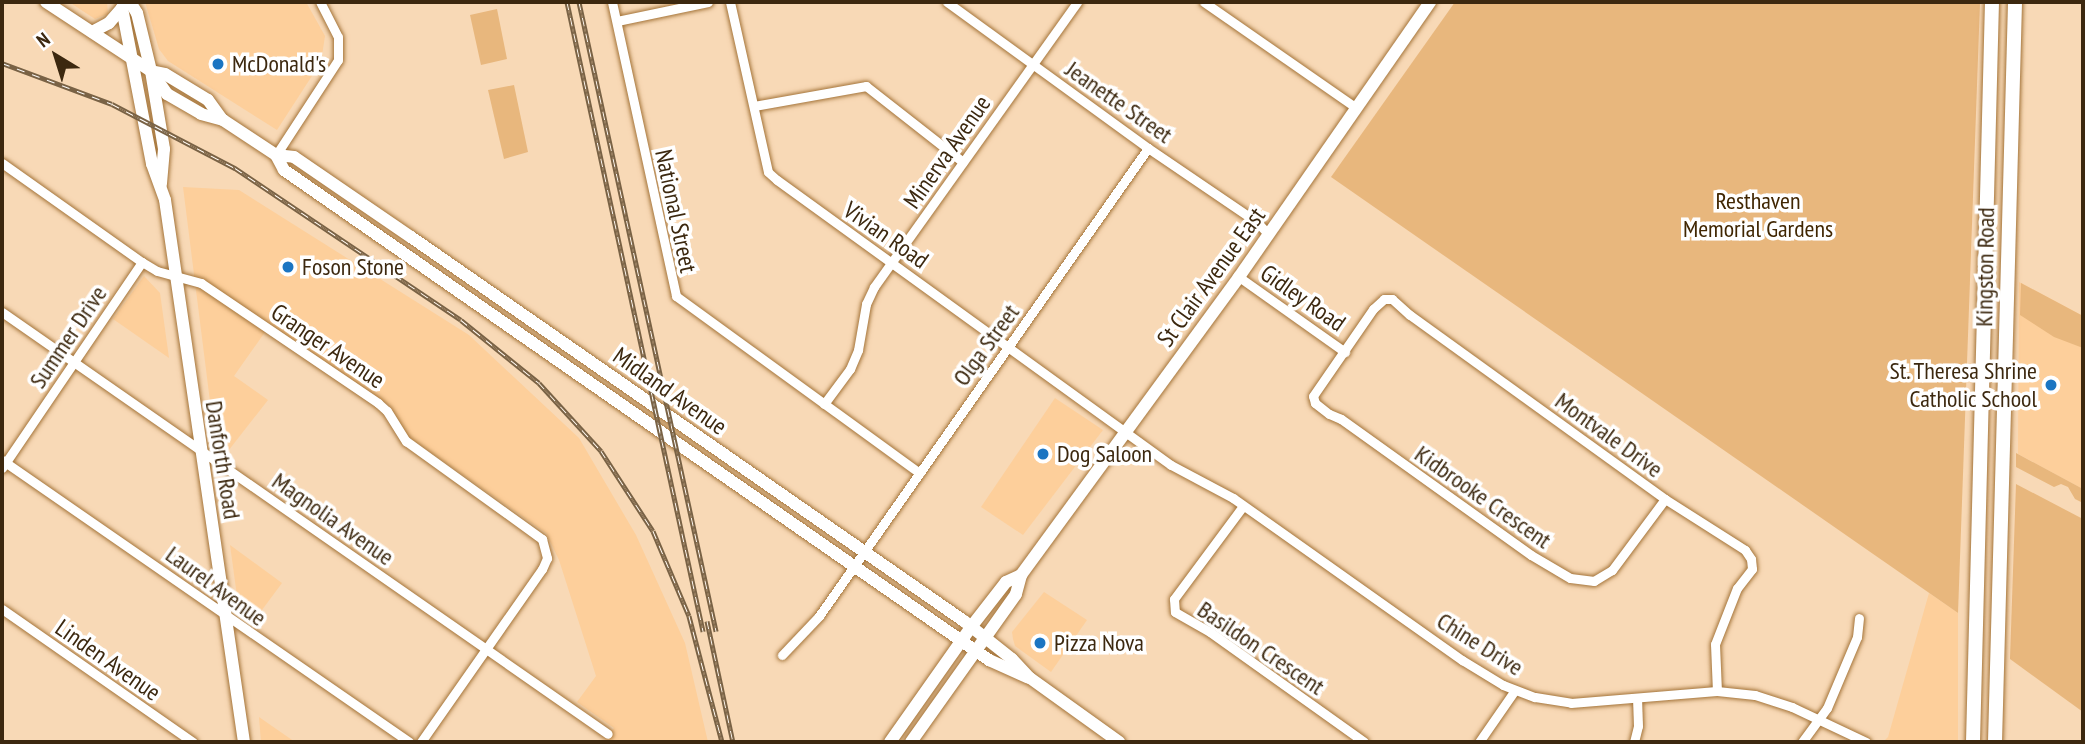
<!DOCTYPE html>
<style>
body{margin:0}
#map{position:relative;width:2085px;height:744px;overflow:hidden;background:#f8d9b6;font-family:"PT Sans Narrow",sans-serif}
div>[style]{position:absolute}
.built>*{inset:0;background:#fdcf9b}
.green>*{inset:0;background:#e8b77d}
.roads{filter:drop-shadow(0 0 2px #a47439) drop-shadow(0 0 2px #a47439)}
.street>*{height:9px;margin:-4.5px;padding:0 4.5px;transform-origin:4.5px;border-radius:4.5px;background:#fff}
.secondary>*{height:12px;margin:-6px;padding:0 6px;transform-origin:6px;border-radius:6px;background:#fff}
.primary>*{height:14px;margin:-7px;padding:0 7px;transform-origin:7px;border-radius:7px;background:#fff}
.rail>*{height:5px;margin-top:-2.5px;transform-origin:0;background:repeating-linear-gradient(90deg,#fff 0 8px,#796245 0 16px);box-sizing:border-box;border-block:2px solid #796245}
.dots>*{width:19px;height:19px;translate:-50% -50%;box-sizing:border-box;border:4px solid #fff;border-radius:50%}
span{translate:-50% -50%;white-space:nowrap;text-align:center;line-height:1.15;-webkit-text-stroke:7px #fff;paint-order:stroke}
.poi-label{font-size:24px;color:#3c280f}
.left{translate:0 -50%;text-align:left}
.right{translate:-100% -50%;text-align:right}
.street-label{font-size:24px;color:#3c280f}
.park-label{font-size:24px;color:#402602}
.frame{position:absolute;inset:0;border:4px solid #3c280f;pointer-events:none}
.north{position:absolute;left:21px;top:21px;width:70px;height:70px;-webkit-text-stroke:5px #fff;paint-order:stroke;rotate:322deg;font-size:19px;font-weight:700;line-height:28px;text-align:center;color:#3c280f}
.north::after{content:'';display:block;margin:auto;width:24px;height:32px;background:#3c280f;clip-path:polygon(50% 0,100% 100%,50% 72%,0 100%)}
</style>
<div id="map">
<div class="built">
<i style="clip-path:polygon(69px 2px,107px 2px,108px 14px,95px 19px)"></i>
<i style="clip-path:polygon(145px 2px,306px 2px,325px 36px,321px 62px,277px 130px,168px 61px,159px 49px)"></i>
<i style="clip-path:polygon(183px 187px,239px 190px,469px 335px,579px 438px,636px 535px,685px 643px,708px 742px,603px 742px,614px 728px,577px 702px,596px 676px,559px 560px,546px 533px,406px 435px,390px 406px,270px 325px,234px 376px,268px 400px,225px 455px,216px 449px)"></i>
<i style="clip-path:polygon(144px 276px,160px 293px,169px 358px,113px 319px)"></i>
<i style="clip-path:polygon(2019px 282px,2083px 316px,2083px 489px,2018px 454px)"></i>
<i style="clip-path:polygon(1055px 398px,1103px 430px,1023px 535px,981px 507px)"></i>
<i style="clip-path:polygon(230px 545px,282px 583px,250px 626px,240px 618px)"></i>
<i style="clip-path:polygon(1044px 592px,1087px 620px,1051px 672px,1015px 646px,1013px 639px,1012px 632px)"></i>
<i style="clip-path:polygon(1929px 593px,1958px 613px,1958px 742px,1883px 742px,1888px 737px)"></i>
<i style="clip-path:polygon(259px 717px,295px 742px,261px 742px)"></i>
</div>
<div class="green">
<i style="clip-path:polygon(1455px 2px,1980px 2px,1958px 613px,1331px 177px)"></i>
<i style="clip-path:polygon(497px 9px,507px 59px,481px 65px,470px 15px)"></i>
<i style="clip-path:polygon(514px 85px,528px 152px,504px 159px,488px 90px)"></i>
<i style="clip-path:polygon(2021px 283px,2083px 316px,2083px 348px,2054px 337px,2020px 315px)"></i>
<i style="clip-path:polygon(2016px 453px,2083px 489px,2083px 503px,2075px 499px,2068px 487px,2061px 484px,2054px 487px,2016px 467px)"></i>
<i style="clip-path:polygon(2016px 484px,2083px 519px,2083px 712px,2010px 659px)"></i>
</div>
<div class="roads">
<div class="street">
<i style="left:612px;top:2px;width:301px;rotate:77.7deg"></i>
<i style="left:676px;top:296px;width:301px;rotate:36deg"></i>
<i style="left:730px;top:2px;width:174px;rotate:77.4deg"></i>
<i style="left:768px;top:172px;width:12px;rotate:42deg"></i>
<i style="left:777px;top:180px;width:486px;rotate:35.9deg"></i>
<i style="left:1171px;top:465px;width:70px;rotate:28deg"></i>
<i style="left:1233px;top:498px;width:281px;rotate:35.3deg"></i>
<i style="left:1462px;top:660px;width:48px;rotate:31.4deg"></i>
<i style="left:1503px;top:685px;width:34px;rotate:21deg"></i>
<i style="left:1535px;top:697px;width:36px;rotate:9deg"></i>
<i style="left:1571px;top:703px;width:146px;rotate:-4.7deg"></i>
<i style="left:1717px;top:691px;width:38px;rotate:6deg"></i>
<i style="left:1755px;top:695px;width:39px;rotate:18deg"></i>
<i style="left:1792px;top:707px;width:82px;rotate:25.3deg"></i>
<i style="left:947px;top:2px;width:248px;rotate:36deg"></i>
<i style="left:1148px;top:148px;width:132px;rotate:34.2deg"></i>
<i style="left:1257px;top:222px;width:16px;rotate:47deg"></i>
<i style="left:1204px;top:2px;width:184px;rotate:34.8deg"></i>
<i style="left:617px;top:21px;width:93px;rotate:-11.8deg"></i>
<i style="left:754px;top:106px;width:114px;rotate:-10.1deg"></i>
<i style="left:866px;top:86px;width:123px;rotate:38.1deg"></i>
<i style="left:276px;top:155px;width:113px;rotate:-56.9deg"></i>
<i style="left:338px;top:60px;width:23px;rotate:-90deg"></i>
<i style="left:338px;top:37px;width:39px;rotate:-117deg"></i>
<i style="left:2px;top:163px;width:171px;rotate:35.3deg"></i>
<i style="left:142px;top:262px;width:17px;rotate:31deg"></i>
<i style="left:157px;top:271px;width:46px;rotate:15.3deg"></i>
<i style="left:201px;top:283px;width:214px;rotate:34.1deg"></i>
<i style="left:378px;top:403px;width:12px;rotate:42deg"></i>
<i style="left:387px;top:411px;width:36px;rotate:58deg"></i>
<i style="left:406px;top:441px;width:168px;rotate:35.8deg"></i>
<i style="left:542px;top:539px;width:20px;rotate:75deg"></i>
<i style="left:547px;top:558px;width:12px;rotate:114deg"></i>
<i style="left:542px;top:569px;width:211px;rotate:125deg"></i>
<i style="left:1239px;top:277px;width:130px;rotate:35.3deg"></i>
<i style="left:2px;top:312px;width:738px;rotate:34.85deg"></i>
<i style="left:824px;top:404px;width:44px;rotate:-53.4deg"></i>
<i style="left:850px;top:369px;width:21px;rotate:-67deg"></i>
<i style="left:858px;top:350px;width:47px;rotate:-80.1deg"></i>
<i style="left:866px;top:304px;width:19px;rotate:-65deg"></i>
<i style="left:874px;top:287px;width:350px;rotate:-54.5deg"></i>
<i style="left:2px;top:460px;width:495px;rotate:34.7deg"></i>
<i style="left:2px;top:468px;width:249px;rotate:-55.8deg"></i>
<i style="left:1665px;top:499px;width:89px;rotate:126.7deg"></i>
<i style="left:1612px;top:570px;width:21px;rotate:149deg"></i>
<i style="left:1594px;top:581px;width:24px;rotate:-173deg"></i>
<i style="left:1570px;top:578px;width:45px;rotate:-149.5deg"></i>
<i style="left:1531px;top:555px;width:234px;rotate:-144.4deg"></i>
<i style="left:1341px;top:419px;width:13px;rotate:-157deg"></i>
<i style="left:1329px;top:414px;width:18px;rotate:-142deg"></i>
<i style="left:1315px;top:403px;width:7px;rotate:-106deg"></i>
<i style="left:1313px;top:396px;width:106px;rotate:-55.4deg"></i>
<i style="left:1373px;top:309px;width:15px;rotate:-42deg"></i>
<i style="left:1384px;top:299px;width:8px"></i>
<i style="left:1392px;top:299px;width:24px;rotate:42deg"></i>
<i style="left:1410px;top:315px;width:314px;rotate:35.8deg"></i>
<i style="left:1665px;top:499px;width:95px;rotate:32.5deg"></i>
<i style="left:1745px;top:550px;width:11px;rotate:56deg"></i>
<i style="left:1751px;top:559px;width:10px;rotate:84deg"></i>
<i style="left:1752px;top:569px;width:24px;rotate:128deg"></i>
<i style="left:1737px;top:588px;width:60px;rotate:111.4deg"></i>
<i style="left:1715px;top:644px;width:47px;rotate:87.6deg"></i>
<i style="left:1243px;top:506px;width:116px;rotate:126.6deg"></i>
<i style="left:1174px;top:599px;width:13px;rotate:86deg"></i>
<i style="left:1175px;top:612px;width:40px;rotate:29.7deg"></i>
<i style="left:1210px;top:632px;width:189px;rotate:35.5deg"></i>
<i style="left:2px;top:609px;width:233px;rotate:34.9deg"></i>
<i style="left:782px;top:655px;width:54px;rotate:-46.5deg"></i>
<i style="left:819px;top:616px;width:572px;rotate:-54.89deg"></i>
<i style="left:1479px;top:742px;width:63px;rotate:-55.3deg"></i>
<i style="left:1634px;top:742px;width:16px;rotate:-76deg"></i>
<i style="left:1638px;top:726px;width:27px;rotate:-92deg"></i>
<i style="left:1802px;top:742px;width:42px;rotate:-53.7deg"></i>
<i style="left:1827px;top:708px;width:77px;rotate:-67.1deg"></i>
<i style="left:1857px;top:637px;width:19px;rotate:-84deg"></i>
</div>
<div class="secondary">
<i style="left:46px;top:2px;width:126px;rotate:33.3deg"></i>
<i style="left:151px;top:71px;width:28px;rotate:55deg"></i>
<i style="left:167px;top:94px;width:39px;rotate:30deg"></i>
<i style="left:201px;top:114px;width:23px;rotate:15deg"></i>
<i style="left:223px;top:120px;width:64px;rotate:33.4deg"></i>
<i style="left:276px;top:155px;width:18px;rotate:6deg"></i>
<i style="left:294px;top:157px;width:142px;rotate:34.4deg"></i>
<i style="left:411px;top:237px;width:673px;rotate:34.78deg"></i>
<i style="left:964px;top:621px;width:61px;rotate:38.4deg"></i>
<i style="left:1012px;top:659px;width:26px;rotate:47deg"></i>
<i style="left:1030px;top:678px;width:110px;rotate:35.7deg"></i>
<i style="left:124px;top:2px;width:6px;rotate:108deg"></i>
<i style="left:122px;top:8px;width:159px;rotate:79.1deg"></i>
<i style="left:152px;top:164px;width:38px;rotate:70deg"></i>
<i style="left:165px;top:200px;width:548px;rotate:81.71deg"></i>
<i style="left:130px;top:2px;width:13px;rotate:58deg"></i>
<i style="left:137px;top:13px;width:60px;rotate:76.4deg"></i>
<i style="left:151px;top:71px;width:79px;rotate:80.5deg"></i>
<i style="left:164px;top:149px;width:35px;rotate:95deg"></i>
<i style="left:92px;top:32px;width:19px;rotate:-28deg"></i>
<i style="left:109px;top:23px;width:20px;rotate:-49deg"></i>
<i style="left:151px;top:71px;width:14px;rotate:12deg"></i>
<i style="left:165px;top:74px;width:50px;rotate:31.2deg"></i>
<i style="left:208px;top:100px;width:24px;rotate:54deg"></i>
<i style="left:276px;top:155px;width:17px;rotate:62deg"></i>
<i style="left:284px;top:170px;width:859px;rotate:34.8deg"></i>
<i style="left:989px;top:660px;width:42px;rotate:24.1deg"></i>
<i style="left:890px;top:742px;width:141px;rotate:-54.8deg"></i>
<i style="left:971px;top:627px;width:57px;rotate:-52.1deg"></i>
<i style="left:1006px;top:582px;width:17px;rotate:-25deg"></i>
<i style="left:911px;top:742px;width:181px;rotate:-54.6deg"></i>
<i style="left:1016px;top:594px;width:20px;rotate:-75deg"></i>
<i style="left:1021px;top:575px;width:369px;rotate:-53.8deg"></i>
<i style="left:1239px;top:277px;width:335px;rotate:-55.2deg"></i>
</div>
<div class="primary">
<i style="left:1973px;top:742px;width:740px;rotate:-88.53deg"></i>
<i style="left:1995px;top:742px;width:740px;rotate:-88.45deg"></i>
</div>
</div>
<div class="rail">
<i style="left:567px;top:2px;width:644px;rotate:77.8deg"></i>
<i style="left:579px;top:2px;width:644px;rotate:77.71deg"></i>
<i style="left:2px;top:63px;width:117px;rotate:20.4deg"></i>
<i style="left:112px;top:104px;width:139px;rotate:27.5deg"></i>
<i style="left:235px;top:168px;width:272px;rotate:33.9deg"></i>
<i style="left:461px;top:320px;width:100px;rotate:38.9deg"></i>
<i style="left:539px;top:383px;width:92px;rotate:47.6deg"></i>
<i style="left:601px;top:451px;width:95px;rotate:57deg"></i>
<i style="left:653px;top:531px;width:92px;rotate:67deg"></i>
<i style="left:689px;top:616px;width:130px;rotate:75.3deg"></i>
<i style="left:707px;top:621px;width:124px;rotate:77.9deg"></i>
</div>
<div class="dots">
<i style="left:218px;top:64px;background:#1b75c2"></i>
<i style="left:288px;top:267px;background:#1b75c2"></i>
<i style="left:2051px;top:385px;background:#1b75c2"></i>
<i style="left:1043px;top:454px;background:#1b75c2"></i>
<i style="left:1040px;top:643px;background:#1b75c2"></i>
</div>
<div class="poi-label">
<span class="left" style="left:232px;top:64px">McDonald's</span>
<span class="left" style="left:302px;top:267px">Foson Stone</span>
<span class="right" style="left:2037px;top:385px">St. Theresa Shrine<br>Catholic School</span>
<span class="left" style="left:1057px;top:454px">Dog Saloon</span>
<span class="left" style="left:1054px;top:643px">Pizza Nova</span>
</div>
<div class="street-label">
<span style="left:1119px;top:102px;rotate:35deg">Jeanette Street</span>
<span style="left:947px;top:152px;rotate:-55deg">Minerva Avenue</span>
<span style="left:676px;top:211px;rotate:78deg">National Street</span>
<span style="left:886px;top:235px;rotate:35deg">Vivian Road</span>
<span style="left:1985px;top:267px;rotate:-89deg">Kingston Road</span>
<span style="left:1211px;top:277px;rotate:-54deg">St Clair Avenue East</span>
<span style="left:1303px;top:298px;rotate:35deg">Gidley Road</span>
<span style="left:68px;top:337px;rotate:-56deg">Summer Drive</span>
<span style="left:986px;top:345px;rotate:-54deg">Olga Street</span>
<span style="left:328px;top:346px;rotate:34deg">Granger Avenue</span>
<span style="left:670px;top:391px;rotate:35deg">Midland Avenue</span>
<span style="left:1609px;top:435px;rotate:36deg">Montvale Drive</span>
<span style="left:223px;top:460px;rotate:81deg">Danforth Road</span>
<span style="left:1483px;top:497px;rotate:35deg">Kidbrooke Crescent</span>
<span style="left:333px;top:519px;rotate:35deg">Magnolia Avenue</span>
<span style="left:216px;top:586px;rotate:36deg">Laurel Avenue</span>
<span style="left:1480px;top:644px;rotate:32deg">Chine Drive</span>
<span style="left:1261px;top:648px;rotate:34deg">Basildon Crescent</span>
<span style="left:108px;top:660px;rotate:35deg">Linden Avenue</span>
</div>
<div class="park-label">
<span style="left:1758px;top:215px">Resthaven<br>Memorial Gardens</span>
</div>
<div class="frame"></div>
<div class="north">N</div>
</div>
